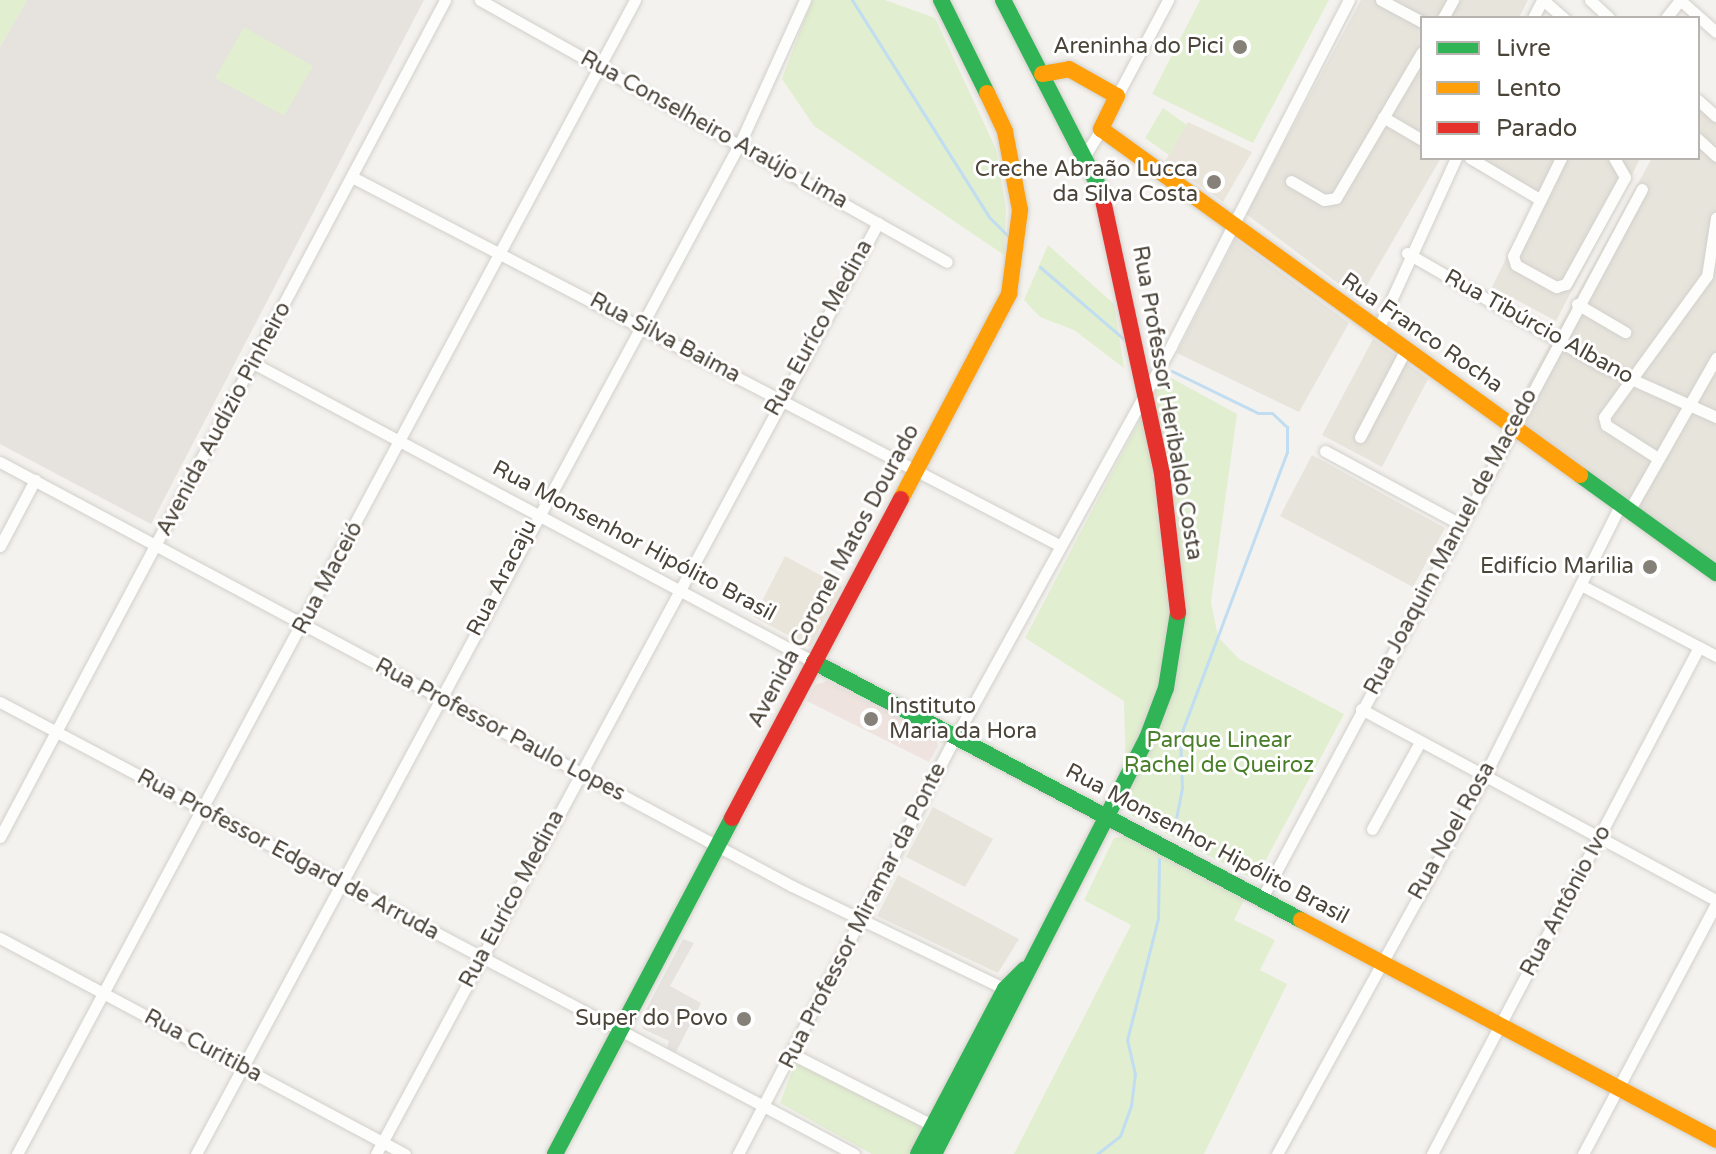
<!DOCTYPE html>
<meta charset="utf-8">
<style>
body{margin:0}
#map{position:relative;width:1716px;height:1154px;overflow:hidden;background:#f4f2ee;font-family:"Varela Round",sans-serif}
div>[style]{position:absolute}
.residential>*{inset:0;background:#e7e4dc}
.industrial>*{inset:0;background:#e6e2de}
.education>*{inset:0;background:#eae5da}
.medical>*{inset:0;background:#eee3df}
.green>*{inset:0;background:#e1eecf}
.parking>*{inset:0;background:#e6e3df}
.stream>*{height:3px;margin:-1.5px;padding:0 1.5px;transform-origin:1.5px;border-radius:1.5px;background:#c0ddf1}
.roads{filter:drop-shadow(0 0 2px #d2d0cb) drop-shadow(0 0 2px #d2d0cb)}
.street>*{height:11px;margin:-5.5px;padding:0 5.5px;transform-origin:5.5px;border-radius:5.5px;background:#fdfdfc}
.fast>*{height:16px;margin:-8px;padding:0 8px;transform-origin:8px;border-radius:8px;background:#30b455}
.slow>*{height:16px;margin:-8px;padding:0 8px;transform-origin:8px;border-radius:8px;background:#ff9f0a}
.jam>*{height:16px;margin:-8px;padding:0 8px;transform-origin:8px;border-radius:8px;background:#e5322d}
.dots>*{width:22px;height:22px;translate:-50% -50%;box-sizing:border-box;border:4px solid #fff;border-radius:50%}
span{translate:-50% -50%;white-space:nowrap;text-align:center;line-height:1.15;-webkit-text-stroke:6px #fff;paint-order:stroke}
.poi-label{font-size:22px;color:#4b4439}
.right{translate:-100% -50%;text-align:right}
.left{translate:0 -50%;text-align:left}
.street-label{font-size:22px;color:#4b4439}
.park-label{font-size:22px;color:#4a7f2a}
.legend{position:absolute;left:1420px;top:16px;width:280px;height:144px;box-sizing:border-box;background:#fff;border:2px solid #b7b4b0;margin:0;padding:10px 14px;list-style:none;font-size:24px;color:#4b4439}
.legend li{display:flex;align-items:center;gap:16px;height:40px}
.legend b{width:40px;border:2px solid #b7b4b0}
</style>
<div id="map">
<div class="residential">
<i style="clip-path:polygon(1361px 0,1528px 0,1519px 18px,1422px 18px,1422px 158px,1441px 158px,1359px 299px,1246px 214px)"></i>
<i style="clip-path:polygon(1698px 98px,1716px 115px,1716px 575px,1506px 424px,1652px 158px,1698px 158px)"></i>
<i style="clip-path:polygon(1475px 158px,1640px 159px,1556px 321px,1492px 287px,1534px 202px,1470px 166px)"></i>
<i style="clip-path:polygon(1235px 239px,1349px 323px,1299px 412px,1177px 353px)"></i>
<i style="clip-path:polygon(1373px 339px,1428px 379px,1382px 467px,1322px 435px)"></i>
<i style="clip-path:polygon(1312px 455px,1445px 528px,1413px 587px,1280px 516px)"></i>
<i style="clip-path:polygon(933px 807px,993px 839px,965px 887px,906px 857px)"></i>
<i style="clip-path:polygon(898px 875px,1019px 939px,998px 973px,877px 916px)"></i>
</div>
<div class="industrial">
<i style="clip-path:polygon(27px 0,424px 0,151px 524px,0 444px,0 47px)"></i>
</div>
<div class="education">
<i style="clip-path:polygon(1188px 122px,1252px 152px,1223px 202px,1165px 161px)"></i>
<i style="clip-path:polygon(785px 556px,842px 587px,810px 647px,754px 617px)"></i>
</div>
<div class="medical">
<i style="clip-path:polygon(827px 681px,935px 737px,938px 746px,929px 762px,807px 701px,815px 685px)"></i>
</div>
<div class="green">
<i style="clip-path:polygon(0 0,27px 0,0 47px)"></i>
<i style="clip-path:polygon(812px 0,885px 0,935px 18px,996px 149px,1006px 208px,1004px 255px,814px 126px,782px 79px)"></i>
<i style="clip-path:polygon(1200px 0,1329px 0,1253px 143px,1152px 94px)"></i>
<i style="clip-path:polygon(244px 27px,313px 66px,284px 116px,215px 78px)"></i>
<i style="clip-path:polygon(1163px 108px,1187px 125px,1169px 155px,1145px 138px)"></i>
<i style="clip-path:polygon(1048px 245px,1114px 304px,1124px 368px,1074px 330px,1040px 317px,1024px 300px)"></i>
<i style="clip-path:polygon(1164px 374px,1237px 414px,1211px 602px,1218px 637px,1239px 659px,1344px 714px,1255px 880px,1127px 813px,1124px 701px,1025px 638px)"></i>
<i style="clip-path:polygon(1125px 836px,1244px 900px,1234px 920px,1275px 940px,1260px 970px,1287px 984px,1204px 1154px,1014px 1154px,1131px 925px,1084px 900px,1114px 838px)"></i>
<i style="clip-path:polygon(803px 1063px,923px 1127px,914px 1154px,872px 1154px,780px 1103px,794px 1066px)"></i>
</div>
<div class="parking">
<i style="clip-path:polygon(683px 939px,694px 943px,670px 986px,701px 1003px,676px 1052px,667px 1048px,669px 1041px,643px 1029px,641px 1019px)"></i>
</div>
<div class="stream">
<i style="left:852px;top:0;width:258px;rotate:57.7deg"></i>
<i style="left:990px;top:218px;width:28px;rotate:45deg"></i>
<i style="left:1040px;top:267px;width:113px;rotate:40.7deg"></i>
<i style="left:1172px;top:371px;width:96px;rotate:26deg"></i>
<i style="left:1258px;top:413px;width:14px"></i>
<i style="left:1272px;top:413px;width:21px;rotate:43deg"></i>
<i style="left:1287px;top:427px;width:25px;rotate:90deg"></i>
<i style="left:1287px;top:452px;width:303px;rotate:110.6deg"></i>
<i style="left:1180px;top:736px;width:52px;rotate:87.8deg"></i>
<i style="left:1182px;top:788px;width:37px;rotate:101deg"></i>
<i style="left:1097px;top:1154px;width:29px;rotate:-38deg"></i>
<i style="left:1120px;top:1136px;width:32px;rotate:-70deg"></i>
<i style="left:1131px;top:1106px;width:32px;rotate:-83deg"></i>
<i style="left:1135px;top:1074px;width:35px;rotate:-103deg"></i>
<i style="left:1127px;top:1040px;width:126px;rotate:-75.7deg"></i>
<i style="left:1158px;top:918px;width:59px;rotate:-89deg"></i>
</div>
<div class="roads">
<div class="street">
<i style="left:480px;top:0;width:535px;rotate:29.29deg"></i>
<i style="left:1381px;top:0;width:47px;rotate:28.2deg"></i>
<i style="left:1543px;top:0;width:28px;rotate:41deg"></i>
<i style="left:1590px;top:0;width:26px;rotate:43deg"></i>
<i style="left:1680px;top:0;width:48px;rotate:41.6deg"></i>
<i style="left:1443px;top:18px;width:21px;rotate:-61deg"></i>
<i style="left:1533px;top:18px;width:20px;rotate:-63deg"></i>
<i style="left:1666px;top:18px;width:23px;rotate:-52deg"></i>
<i style="left:1117px;top:96px;width:109px;rotate:-62deg"></i>
<i style="left:1698px;top:100px;width:24px;rotate:42deg"></i>
<i style="left:1383px;top:117px;width:45px;rotate:30.5deg"></i>
<i style="left:1698px;top:139px;width:25px;rotate:43deg"></i>
<i style="left:1085px;top:155px;width:31px;rotate:-58deg"></i>
<i style="left:1470px;top:158px;width:82px;rotate:30.6deg"></i>
<i style="left:1561px;top:158px;width:109px;rotate:116.1deg"></i>
<i style="left:1513px;top:256px;width:9px;rotate:72deg"></i>
<i style="left:1516px;top:265px;width:46px;rotate:28.8deg"></i>
<i style="left:1556px;top:287px;width:10px;rotate:-17deg"></i>
<i style="left:1566px;top:284px;width:122px;rotate:-61.1deg"></i>
<i style="left:1625px;top:177px;width:22px;rotate:-120deg"></i>
<i style="left:354px;top:178px;width:795px;rotate:27.5deg"></i>
<i style="left:1291px;top:181px;width:38px;rotate:30deg"></i>
<i style="left:1324px;top:200px;width:12px;rotate:-9deg"></i>
<i style="left:1336px;top:198px;width:169px;rotate:-59.5deg"></i>
<i style="left:1407px;top:253px;width:223px;rotate:30.1deg"></i>
<i style="left:1600px;top:365px;width:127px;rotate:24.1deg"></i>
<i style="left:1577px;top:304px;width:56px;rotate:30.3deg"></i>
<i style="left:1378px;top:329px;width:188px;rotate:-65.5deg"></i>
<i style="left:253px;top:363px;width:636px;rotate:28.06deg"></i>
<i style="left:1360px;top:437px;width:99px;rotate:-62.4deg"></i>
<i style="left:1325px;top:451px;width:151px;rotate:28.4deg"></i>
<i style="left:1656px;top:457px;width:59px;rotate:-147.4deg"></i>
<i style="left:1606px;top:425px;width:8px;rotate:-104deg"></i>
<i style="left:1604px;top:417px;width:175px;rotate:-53.9deg"></i>
<i style="left:1707px;top:276px;width:59px;rotate:-81.2deg"></i>
<i style="left:0;top:462px;width:898px;rotate:28.16deg"></i>
<i style="left:792px;top:886px;width:237px;rotate:25.8deg"></i>
<i style="left:1630px;top:509px;width:174px;rotate:-60.3deg"></i>
<i style="left:0;top:546px;width:75px;rotate:-62.1deg"></i>
<i style="left:1581px;top:585px;width:153px;rotate:27.7deg"></i>
<i style="left:0;top:702px;width:966px;rotate:27.89deg"></i>
<i style="left:1361px;top:709px;width:403px;rotate:28.3deg"></i>
<i style="left:1372px;top:829px;width:99px;rotate:-61.1deg"></i>
<i style="left:0;top:837px;width:948px;rotate:-62deg"></i>
<i style="left:1263px;top:896px;width:802px;rotate:-61.81deg"></i>
<i style="left:0;top:938px;width:459px;rotate:28.1deg"></i>
<i style="left:792px;top:1054px;width:164px;rotate:26.9deg"></i>
<i style="left:17px;top:1154px;width:1309px;rotate:-61.83deg"></i>
<i style="left:196px;top:1154px;width:1150px;rotate:-61.72deg"></i>
<i style="left:741px;top:141px;width:155px;rotate:-65.6deg"></i>
<i style="left:376px;top:1154px;width:1058px;rotate:-61.67deg"></i>
<i style="left:738px;top:1154px;width:471px;rotate:-62.5deg"></i>
<i style="left:956px;top:736px;width:445px;rotate:-61.1deg"></i>
<i style="left:1171px;top:346px;width:389px;rotate:-62.8deg"></i>
<i style="left:1277px;top:1154px;width:432px;rotate:-61.2deg"></i>
<i style="left:1485px;top:775px;width:304px;rotate:-63.4deg"></i>
<i style="left:1432px;top:1154px;width:573px;rotate:-62.23deg"></i>
<i style="left:1583px;top:1154px;width:283px;rotate:-62deg"></i>
</div>
<div class="fast">
<i style="left:941px;top:0;width:104px;rotate:63.7deg"></i>
<i style="left:1003px;top:0;width:215px;rotate:62.8deg"></i>
<i style="left:1580px;top:475px;width:168px;rotate:35.8deg"></i>
<i style="left:814px;top:662px;width:551px;rotate:27.91deg"></i>
<i style="left:555px;top:1154px;width:380px;rotate:-62.2deg"></i>
<i style="left:918px;top:1154px;width:187px;rotate:-62.2deg"></i>
<i style="left:1005px;top:989px;width:28px;rotate:-45deg"></i>
<i style="left:934px;top:1154px;width:467px;rotate:-62.9deg"></i>
<i style="left:1147px;top:738px;width:53px;rotate:-69.2deg"></i>
<i style="left:1166px;top:688px;width:77px;rotate:-81deg"></i>
</div>
<div class="slow">
<i style="left:1042px;top:74px;width:27px;rotate:-10deg"></i>
<i style="left:1069px;top:69px;width:55px;rotate:29.4deg"></i>
<i style="left:1117px;top:96px;width:37px;rotate:116deg"></i>
<i style="left:1101px;top:129px;width:591px;rotate:35.84deg"></i>
<i style="left:901px;top:499px;width:232px;rotate:-62.2deg"></i>
<i style="left:1009px;top:294px;width:85px;rotate:-82.5deg"></i>
<i style="left:1020px;top:210px;width:80px;rotate:-100.8deg"></i>
<i style="left:1005px;top:131px;width:42px;rotate:-115.3deg"></i>
<i style="left:1301px;top:920px;width:470px;rotate:27.9deg"></i>
</div>
<div class="jam">
<i style="left:1101px;top:191px;width:289px;rotate:77.8deg"></i>
<i style="left:1162px;top:474px;width:139px;rotate:83.4deg"></i>
<i style="left:732px;top:818px;width:361px;rotate:-62.1deg"></i>
</div>
</div>
<div class="dots">
<i style="left:1240px;top:47px;background:#868178"></i>
<i style="left:1214px;top:182px;background:#868178"></i>
<i style="left:1650px;top:567px;background:#868178"></i>
<i style="left:871px;top:719px;background:#868178"></i>
<i style="left:744px;top:1019px;background:#868178"></i>
</div>
<div class="poi-label">
<span class="right" style="left:1224px;top:47px">Areninha do Pici</span>
<span class="right" style="left:1198px;top:182px">Creche Abraão Lucca<br>da Silva Costa</span>
<span class="right" style="left:1634px;top:567px">Edifício Marilia</span>
<span class="left" style="left:889px;top:719px">Instituto<br>Maria da Hora</span>
<span class="right" style="left:728px;top:1019px">Super do Povo</span>
</div>
<div class="street-label">
<span style="left:714px;top:130px;rotate:29deg">Rua Conselheiro Araújo Lima</span>
<span style="left:1539px;top:327px;rotate:29deg">Rua Tibúrcio Albano</span>
<span style="left:819px;top:328px;rotate:-61deg">Rua Euríco Medina</span>
<span style="left:1422px;top:333px;rotate:35deg">Rua Franco Rocha</span>
<span style="left:665px;top:338px;rotate:28deg">Rua Silva Baima</span>
<span style="left:1167px;top:403px;rotate:80deg">Rua Professor Heribaldo Costa</span>
<span style="left:224px;top:419px;rotate:-62deg">Avenida Audízio Pinheiro</span>
<span style="left:634px;top:541px;rotate:28deg">Rua Monsenhor Hipólito Brasil</span>
<span style="left:1451px;top:542px;rotate:-62deg">Rua Joaquim Manuel de Macedo</span>
<span style="left:834px;top:576px;rotate:-62deg">Avenida Coronel Matos Dourado</span>
<span style="left:328px;top:578px;rotate:-62deg">Rua Maceió</span>
<span style="left:502px;top:578px;rotate:-63deg">Rua Aracaju</span>
<span style="left:500px;top:730px;rotate:28deg">Rua Professor Paulo Lopes</span>
<span style="left:1452px;top:831px;rotate:-61deg">Rua Noel Rosa</span>
<span style="left:1207px;top:844px;rotate:28deg">Rua Monsenhor Hipólito Brasil</span>
<span style="left:288px;top:855px;rotate:28deg">Rua Professor Edgard de Arruda</span>
<span style="left:512px;top:899px;rotate:-62deg">Rua Euríco Medina</span>
<span style="left:1566px;top:901px;rotate:-62deg">Rua Antônio Ivo</span>
<span style="left:863px;top:916px;rotate:-63deg">Rua Professor Miramar da Ponte</span>
<span style="left:203px;top:1046px;rotate:28deg">Rua Curitiba</span>
</div>
<div class="park-label">
<span style="left:1219px;top:753px">Parque Linear<br>Rachel de Queiroz</span>
</div>
<ul class="legend">
<li><b style="height:10px;background:#30b455"></b>Livre</li>
<li><b style="height:10px;background:#ff9f0a"></b>Lento</li>
<li><b style="height:10px;background:#e5322d"></b>Parado</li>
</ul>
</div>
